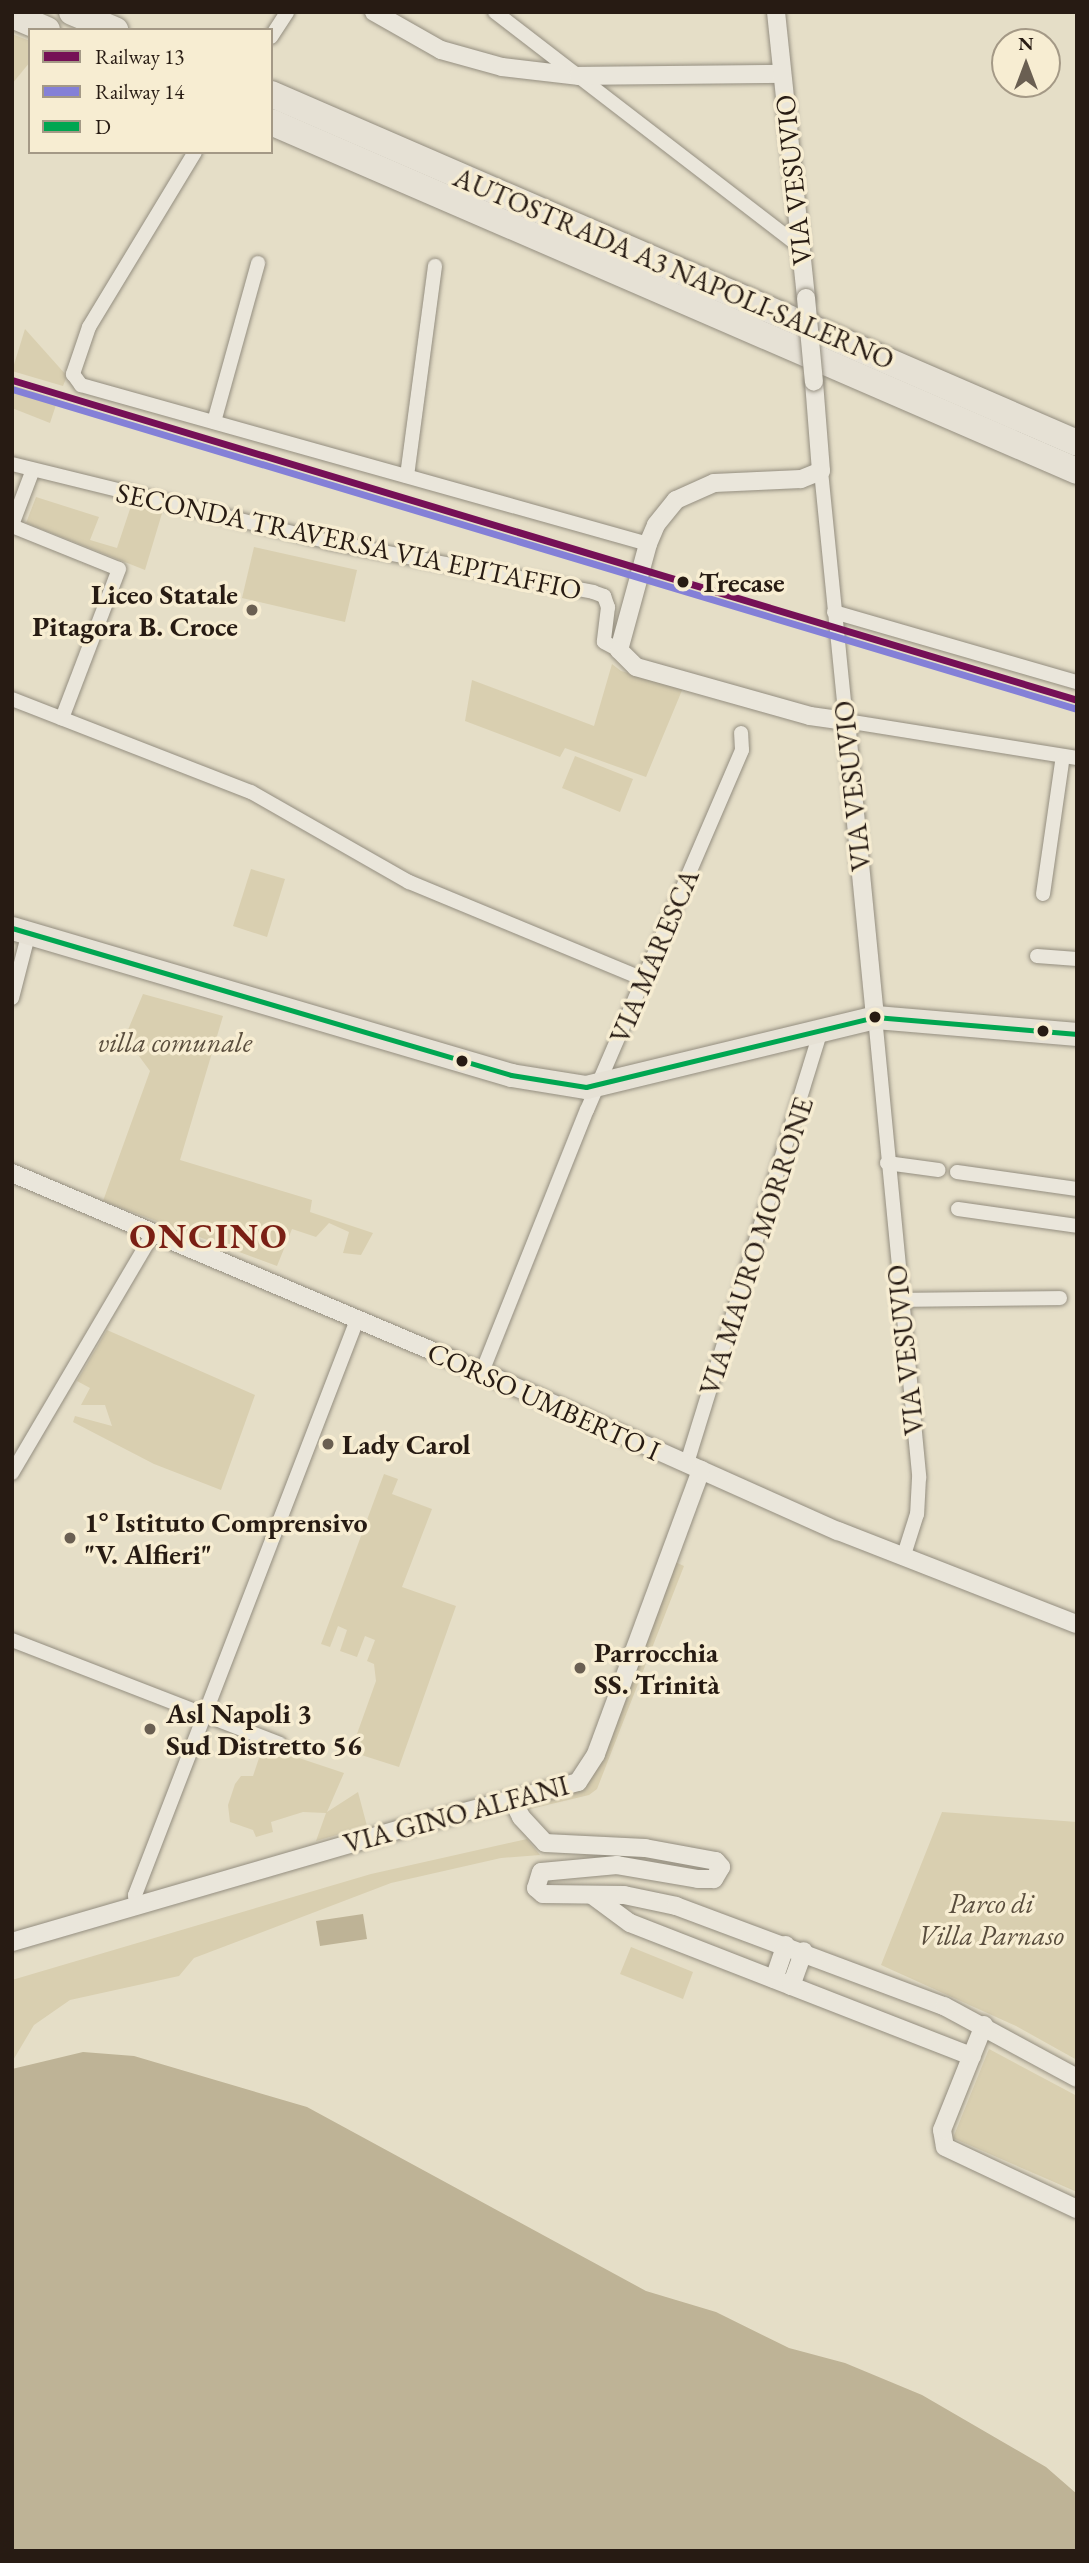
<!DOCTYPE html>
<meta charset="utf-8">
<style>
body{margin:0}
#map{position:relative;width:1089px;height:2563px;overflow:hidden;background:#e5dec7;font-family:"EB Garamond",serif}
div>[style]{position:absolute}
.green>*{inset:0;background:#d9cfb0}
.water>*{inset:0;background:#beb396}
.roads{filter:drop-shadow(0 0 2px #948e80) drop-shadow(0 0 2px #948e80)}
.minor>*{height:14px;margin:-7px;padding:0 7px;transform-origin:7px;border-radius:7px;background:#eae6db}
.tertiary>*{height:18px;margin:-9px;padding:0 9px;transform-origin:9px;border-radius:9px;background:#eae6db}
.primary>*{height:23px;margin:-11.5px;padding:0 11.5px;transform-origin:11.5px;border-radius:11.5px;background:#e6e1d5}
.motorway>*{height:26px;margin:-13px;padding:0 13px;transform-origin:13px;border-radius:13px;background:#e6e1d5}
.bridges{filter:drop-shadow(0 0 2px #948e80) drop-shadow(0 0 2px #948e80)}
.tertiary-bridge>*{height:18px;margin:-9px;padding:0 9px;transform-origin:9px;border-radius:9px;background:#eae6db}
.bus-1>*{height:5px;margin:-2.5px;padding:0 2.5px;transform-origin:2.5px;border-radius:2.5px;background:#00a651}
.rail-1>*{height:7px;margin:-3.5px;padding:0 3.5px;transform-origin:3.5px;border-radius:3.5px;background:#751056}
.rail-2>*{height:7px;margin:-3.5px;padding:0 3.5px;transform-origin:3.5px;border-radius:3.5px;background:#8480d7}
.dots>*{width:19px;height:19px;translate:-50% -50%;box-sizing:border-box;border:4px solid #f7edd2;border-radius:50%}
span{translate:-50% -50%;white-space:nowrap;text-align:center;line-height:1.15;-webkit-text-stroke:7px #f7edd2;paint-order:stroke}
.street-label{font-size:28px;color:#271b13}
.stop-label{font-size:28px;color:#271b13;font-weight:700}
.left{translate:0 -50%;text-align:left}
.poi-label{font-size:28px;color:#271b13;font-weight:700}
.right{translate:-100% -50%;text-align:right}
.park-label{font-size:28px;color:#594d3d;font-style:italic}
.district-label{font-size:35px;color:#7a1f14;font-weight:700;letter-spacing:2px}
.frame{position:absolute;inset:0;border:14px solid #271b13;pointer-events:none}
.legend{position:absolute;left:28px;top:28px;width:245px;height:126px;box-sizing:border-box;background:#f7edd2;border:2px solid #a49986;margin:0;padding:9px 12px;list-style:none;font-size:21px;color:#271b13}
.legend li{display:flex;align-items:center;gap:14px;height:35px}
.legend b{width:35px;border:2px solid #a49986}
.north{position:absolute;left:991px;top:28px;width:70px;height:70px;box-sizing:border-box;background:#f7edd2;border:2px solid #a49986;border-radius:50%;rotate:0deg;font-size:19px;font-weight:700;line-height:28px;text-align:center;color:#271b13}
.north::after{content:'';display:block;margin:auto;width:24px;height:32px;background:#6a5f52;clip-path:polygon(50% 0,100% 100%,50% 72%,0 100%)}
</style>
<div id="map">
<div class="green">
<i style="clip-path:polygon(12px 34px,30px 41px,30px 62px,12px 84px)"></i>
<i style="clip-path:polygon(25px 329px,67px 376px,63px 386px,12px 371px)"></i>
<i style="clip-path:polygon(12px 385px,58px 399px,50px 423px,12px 408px)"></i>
<i style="clip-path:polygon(36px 497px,99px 517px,90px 540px,117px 548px,132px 503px,163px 510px,145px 570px,26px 523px)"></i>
<i style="clip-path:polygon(254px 547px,357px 570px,345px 622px,242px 598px)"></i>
<i style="clip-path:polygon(612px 664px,621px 671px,683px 688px,646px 777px,565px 748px,560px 757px,465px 721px,472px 680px,594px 726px)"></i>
<i style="clip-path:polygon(575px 756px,633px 779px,620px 812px,562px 788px)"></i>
<i style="clip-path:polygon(251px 869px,285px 879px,267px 937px,233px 926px)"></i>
<i style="clip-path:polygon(143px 994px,223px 1016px,180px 1160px,312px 1200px,310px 1212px,373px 1233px,361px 1255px,343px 1253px,349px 1232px,329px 1223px,316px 1237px,292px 1229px,277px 1266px,103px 1201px,150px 1071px,125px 1037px)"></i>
<i style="clip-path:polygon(107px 1330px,255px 1395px,221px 1490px,154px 1464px,73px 1422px,75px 1416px,112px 1426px,105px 1405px,81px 1405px,90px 1388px,77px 1381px)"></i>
<i style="clip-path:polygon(384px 1474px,398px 1479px,392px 1494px,432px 1509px,402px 1587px,456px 1606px,399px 1767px,355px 1753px,353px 1745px,376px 1681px,374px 1664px,367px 1661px,375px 1640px,365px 1636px,357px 1657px,340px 1651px,347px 1630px,338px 1626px,330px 1647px,321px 1644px)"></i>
<i style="clip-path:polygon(675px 1562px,684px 1566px,597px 1789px,589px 1795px,518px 1812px,512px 1799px,578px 1782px)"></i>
<i style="clip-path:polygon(263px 1746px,344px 1773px,327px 1812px,358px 1792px,367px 1826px,316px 1841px,326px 1813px,303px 1812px,271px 1822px,273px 1832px,256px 1837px,253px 1830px,230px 1822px,228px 1805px,235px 1784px,241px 1776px,253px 1776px)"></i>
<i style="clip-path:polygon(942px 1812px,1077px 1822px,1077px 2060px,1016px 2026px,881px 1965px)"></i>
<i style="clip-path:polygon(527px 1839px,540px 1855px,501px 1858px,391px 1883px,194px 1958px,179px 1976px,70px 2000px,34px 2025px,12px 2062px,12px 1980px,371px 1874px)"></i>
<i style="clip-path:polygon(631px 1947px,693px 1972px,683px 1999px,620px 1974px)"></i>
<i style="clip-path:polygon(989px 2049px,1077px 2096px,1077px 2192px,953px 2138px)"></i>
</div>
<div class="water">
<i style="clip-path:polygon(363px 1914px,367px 1939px,320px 1946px,316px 1921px)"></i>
<i style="clip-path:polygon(83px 2052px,134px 2056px,307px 2107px,646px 2291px,716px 2312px,789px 2348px,845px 2363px,922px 2395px,1046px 2467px,1077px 2494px,1077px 2551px,12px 2551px,12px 2069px)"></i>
</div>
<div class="roads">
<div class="minor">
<i style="left:495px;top:12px;width:384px;rotate:37.6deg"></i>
<i style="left:271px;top:37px;width:30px;rotate:-57deg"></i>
<i style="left:195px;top:152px;width:205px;rotate:121.2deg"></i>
<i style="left:89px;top:327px;width:50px;rotate:108.8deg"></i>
<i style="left:73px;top:374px;width:14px;rotate:54deg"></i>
<i style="left:81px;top:385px;width:589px;rotate:15.66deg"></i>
<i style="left:214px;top:422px;width:165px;rotate:-74.5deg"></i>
<i style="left:12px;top:464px;width:326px;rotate:13.8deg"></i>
<i style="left:329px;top:542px;width:269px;rotate:10.7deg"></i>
<i style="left:593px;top:592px;width:12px;rotate:20deg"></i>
<i style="left:604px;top:596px;width:12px;rotate:70deg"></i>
<i style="left:608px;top:607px;width:35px;rotate:97deg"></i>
<i style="left:604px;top:642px;width:17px;rotate:28deg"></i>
<i style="left:821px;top:471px;width:251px;rotate:84.3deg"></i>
<i style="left:846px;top:721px;width:234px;rotate:9.1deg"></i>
<i style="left:407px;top:476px;width:212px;rotate:-82.4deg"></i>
<i style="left:12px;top:525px;width:57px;rotate:-69.3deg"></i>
<i style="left:12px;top:526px;width:115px;rotate:21.9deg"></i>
<i style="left:119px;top:569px;width:160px;rotate:110.9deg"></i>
<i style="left:834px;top:612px;width:253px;rotate:16.1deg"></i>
<i style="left:12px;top:699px;width:256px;rotate:21.3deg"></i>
<i style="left:251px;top:792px;width:182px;rotate:29.7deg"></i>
<i style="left:409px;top:882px;width:253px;rotate:22.5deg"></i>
<i style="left:1043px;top:894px;width:139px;rotate:-81.8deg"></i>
<i style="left:1037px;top:956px;width:40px;rotate:4.3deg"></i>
<i style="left:12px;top:998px;width:68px;rotate:-75.6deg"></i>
<i style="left:875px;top:1017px;width:463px;rotate:84.5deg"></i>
<i style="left:919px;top:1478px;width:36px;rotate:93deg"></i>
<i style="left:917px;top:1514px;width:46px;rotate:107.7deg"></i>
<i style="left:887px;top:1163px;width:52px;rotate:7.7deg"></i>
<i style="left:957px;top:1172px;width:121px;rotate:8.1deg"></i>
<i style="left:958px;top:1209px;width:120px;rotate:8.1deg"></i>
<i style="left:899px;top:1300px;width:161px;rotate:-0.7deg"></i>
<i style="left:482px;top:1372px;width:282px;rotate:-68.2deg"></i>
<i style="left:587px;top:1110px;width:392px;rotate:-66.7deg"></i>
<i style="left:742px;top:750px;width:17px;rotate:-93deg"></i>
<i style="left:687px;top:1463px;width:455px;rotate:-72.8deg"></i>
<i style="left:12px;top:1473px;width:277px;rotate:-59.5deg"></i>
<i style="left:12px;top:1640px;width:287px;rotate:21.2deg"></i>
<i style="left:136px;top:1906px;width:11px;rotate:-95deg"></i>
<i style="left:135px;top:1895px;width:616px;rotate:-68.89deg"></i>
</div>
<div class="tertiary">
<i style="left:374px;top:12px;width:77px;rotate:29.6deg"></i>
<i style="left:441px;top:50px;width:63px;rotate:15.6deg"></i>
<i style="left:502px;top:67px;width:78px;rotate:6.7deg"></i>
<i style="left:579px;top:76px;width:202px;rotate:-0.6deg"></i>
<i style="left:776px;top:12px;width:288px;rotate:84deg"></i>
<i style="left:814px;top:382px;width:89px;rotate:85.5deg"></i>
<i style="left:821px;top:471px;width:22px;rotate:158deg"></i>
<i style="left:801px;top:479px;width:87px;rotate:177.4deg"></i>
<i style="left:714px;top:483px;width:42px;rotate:155.9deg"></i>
<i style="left:676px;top:500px;width:32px;rotate:129deg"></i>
<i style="left:656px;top:525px;width:21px;rotate:113deg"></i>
<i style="left:648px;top:544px;width:110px;rotate:105.3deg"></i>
<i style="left:619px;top:650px;width:24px;rotate:45deg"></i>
<i style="left:636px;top:667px;width:181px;rotate:15.7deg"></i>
<i style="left:810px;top:716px;width:36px;rotate:8deg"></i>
<i style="left:846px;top:721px;width:297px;rotate:84.4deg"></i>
<i style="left:12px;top:1173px;width:510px;rotate:22.95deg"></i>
<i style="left:482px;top:1372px;width:390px;rotate:24.1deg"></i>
<i style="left:838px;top:1531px;width:256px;rotate:21.3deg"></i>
<i style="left:512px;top:1799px;width:20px;rotate:63deg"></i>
<i style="left:521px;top:1817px;width:35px;rotate:47deg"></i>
<i style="left:545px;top:1843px;width:100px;rotate:2.9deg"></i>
<i style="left:645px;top:1848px;width:72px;rotate:10.4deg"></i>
<i style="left:716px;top:1861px;width:8px;rotate:50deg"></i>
<i style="left:721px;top:1867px;width:14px;rotate:120deg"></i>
<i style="left:714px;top:1879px;width:16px;rotate:180deg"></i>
<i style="left:698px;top:1879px;width:82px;rotate:-170.2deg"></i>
<i style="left:617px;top:1865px;width:76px;rotate:174.7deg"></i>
<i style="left:541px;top:1872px;width:17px;rotate:107deg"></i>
<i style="left:536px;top:1888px;width:9px;rotate:41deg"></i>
<i style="left:543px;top:1894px;width:81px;rotate:0.7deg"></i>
<i style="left:624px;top:1895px;width:53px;rotate:11.9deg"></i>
<i style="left:676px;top:1906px;width:286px;rotate:20.5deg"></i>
<i style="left:944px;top:2006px;width:151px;rotate:28.4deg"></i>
<i style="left:592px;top:1895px;width:47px;rotate:36.4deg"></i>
<i style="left:630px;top:1923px;width:367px;rotate:21.3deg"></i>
<i style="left:12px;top:1942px;width:431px;rotate:-16.2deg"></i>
<i style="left:426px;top:1822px;width:157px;rotate:-14.7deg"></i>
<i style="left:578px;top:1782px;width:33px;rotate:-57deg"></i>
<i style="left:596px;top:1754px;width:303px;rotate:-69.7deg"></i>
<i style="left:774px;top:1979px;width:36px;rotate:-71deg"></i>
<i style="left:791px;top:1986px;width:37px;rotate:-70deg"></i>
<i style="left:984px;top:2025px;width:113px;rotate:111.8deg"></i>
<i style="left:942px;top:2130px;width:17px;rotate:80deg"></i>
<i style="left:945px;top:2147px;width:146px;rotate:25.2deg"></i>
</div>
<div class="primary">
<i style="left:12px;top:928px;width:520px;rotate:16.41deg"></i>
<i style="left:511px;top:1075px;width:76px;rotate:9.1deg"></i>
<i style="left:586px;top:1087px;width:297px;rotate:-13.6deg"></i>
<i style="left:875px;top:1017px;width:203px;rotate:4.8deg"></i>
</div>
<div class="motorway">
<i style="left:72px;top:12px;width:47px;rotate:22.7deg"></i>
<i style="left:12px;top:15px;width:38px;rotate:23deg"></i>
<i style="left:271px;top:94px;width:878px;rotate:23.41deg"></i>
<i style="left:271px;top:122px;width:878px;rotate:23.41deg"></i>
</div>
</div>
<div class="bridges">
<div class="tertiary-bridge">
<i style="left:806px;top:298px;width:84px;rotate:84.6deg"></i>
</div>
</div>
<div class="bus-1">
<i style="left:12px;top:928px;width:520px;rotate:16.41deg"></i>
<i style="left:511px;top:1075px;width:76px;rotate:9.1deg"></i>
<i style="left:586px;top:1087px;width:297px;rotate:-13.6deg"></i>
<i style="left:875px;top:1017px;width:203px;rotate:4.8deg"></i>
</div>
<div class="rail-1">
<i style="left:12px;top:380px;width:1112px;rotate:16.72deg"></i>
</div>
<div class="rail-2">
<i style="left:12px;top:389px;width:1109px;rotate:16.72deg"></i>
</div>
<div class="dots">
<i style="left:683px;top:582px;background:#271b13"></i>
<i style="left:252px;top:610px;background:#6a5f52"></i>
<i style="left:875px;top:1017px;background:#271b13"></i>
<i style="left:1043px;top:1031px;background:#271b13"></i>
<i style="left:462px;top:1061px;background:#271b13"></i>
<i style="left:328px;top:1444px;background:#6a5f52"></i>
<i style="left:70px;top:1538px;background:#6a5f52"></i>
<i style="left:580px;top:1668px;background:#6a5f52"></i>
<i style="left:150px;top:1729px;background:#6a5f52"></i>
</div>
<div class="street-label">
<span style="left:793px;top:180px;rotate:-96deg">VIA VESUVIO</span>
<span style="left:674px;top:268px;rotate:23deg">AUTOSTRADA A3 NAPOLI-SALERNO</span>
<span style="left:349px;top:541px;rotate:12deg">SECONDA TRAVERSA VIA EPITAFFIO</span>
<span style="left:852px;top:786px;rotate:-96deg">VIA VESUVIO</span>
<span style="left:654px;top:956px;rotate:-67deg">VIA MARESCA</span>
<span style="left:756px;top:1246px;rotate:-72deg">VIA MAURO MORRONE</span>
<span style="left:905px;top:1350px;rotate:-96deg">VIA VESUVIO</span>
<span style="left:544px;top:1401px;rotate:24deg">CORSO UMBERTO I</span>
<span style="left:456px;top:1814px;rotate:-15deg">VIA GINO ALFANI</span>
</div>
<div class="stop-label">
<span class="left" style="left:699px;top:582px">Trecase</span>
</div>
<div class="poi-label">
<span class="right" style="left:238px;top:610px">Liceo Statale<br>Pitagora B. Croce</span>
<span class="left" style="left:342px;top:1444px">Lady Carol</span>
<span class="left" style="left:84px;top:1538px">1° Istituto Comprensivo<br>"V. Alfieri"</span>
<span class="left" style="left:594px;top:1668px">Parrocchia<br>SS. Trinità</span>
<span class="left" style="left:166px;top:1729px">Asl Napoli 3<br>Sud Distretto 56</span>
</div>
<div class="park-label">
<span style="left:175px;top:1042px">villa comunale</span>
<span style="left:991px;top:1919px">Parco di<br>Villa Parnaso</span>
</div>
<div class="district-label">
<span style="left:209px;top:1236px">ONCINO</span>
</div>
<div class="frame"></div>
<ul class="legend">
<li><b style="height:9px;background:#751056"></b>Railway 13</li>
<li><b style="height:9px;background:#8480d7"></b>Railway 14</li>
<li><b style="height:9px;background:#00a651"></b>D</li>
</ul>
<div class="north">N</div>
</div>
